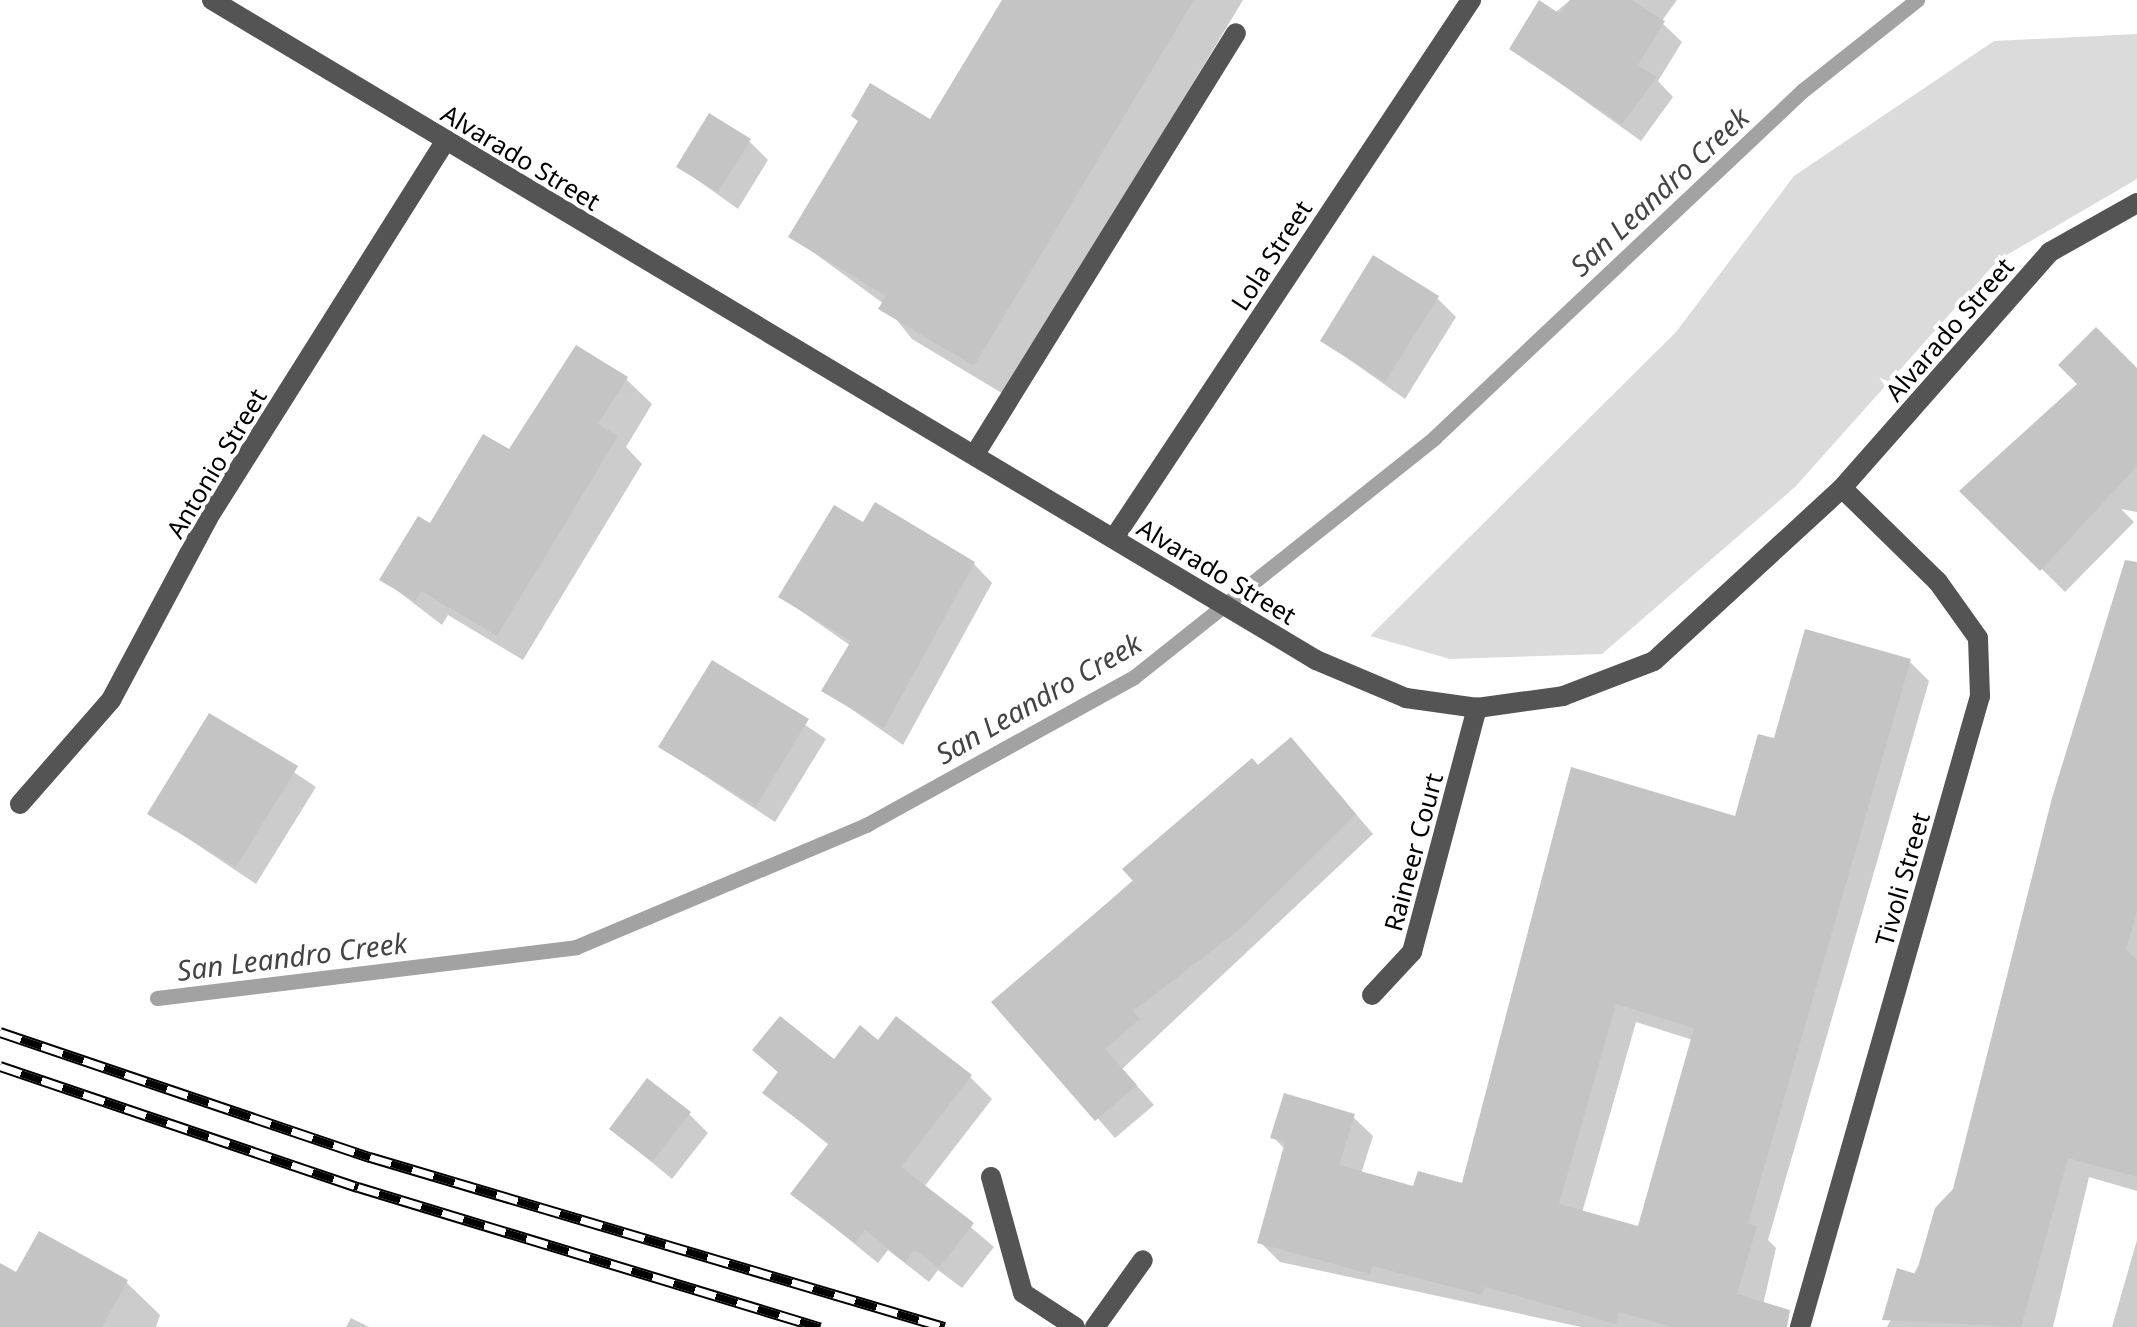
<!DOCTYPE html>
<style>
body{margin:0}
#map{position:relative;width:2137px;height:1327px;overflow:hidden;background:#fff;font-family:"Noto Sans",sans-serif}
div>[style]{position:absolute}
.green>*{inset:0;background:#dbdbdb}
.shadow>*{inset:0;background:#0003}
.stream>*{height:15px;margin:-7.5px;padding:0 7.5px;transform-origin:7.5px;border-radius:7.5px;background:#a2a2a2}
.building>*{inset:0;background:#c4c4c4}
.service>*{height:20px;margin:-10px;padding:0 10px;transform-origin:10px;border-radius:10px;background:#545454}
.minor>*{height:20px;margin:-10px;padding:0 10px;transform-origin:10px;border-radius:10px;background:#545454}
.rail>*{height:11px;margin-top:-5.5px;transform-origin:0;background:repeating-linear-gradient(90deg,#fff 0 22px,#000 0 44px);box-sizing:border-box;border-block:2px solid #000}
span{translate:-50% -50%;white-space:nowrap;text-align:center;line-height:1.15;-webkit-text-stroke:8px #fff;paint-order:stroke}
.street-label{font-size:25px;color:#000}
.water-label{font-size:28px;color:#434343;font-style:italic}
</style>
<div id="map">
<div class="green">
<i style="clip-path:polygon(2137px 34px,2137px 179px,1998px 260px,1795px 487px,1602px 654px,1450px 659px,1370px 636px,1676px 332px,1794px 176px,1994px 41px)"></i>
</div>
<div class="shadow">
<i style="clip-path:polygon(1005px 0,1243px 0,1005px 395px,912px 339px,884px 304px,791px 236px,931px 123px)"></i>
<i style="clip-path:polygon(1570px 0,1677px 0,1661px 22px,1682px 42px,1658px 81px,1673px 97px,1641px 141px,1512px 49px)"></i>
<i style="clip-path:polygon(749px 141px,768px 160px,738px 209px,679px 167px)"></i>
<i style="clip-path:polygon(1437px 298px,1456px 317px,1405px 399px,1323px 341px)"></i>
<i style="clip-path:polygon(2137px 371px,2137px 512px,2121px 509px,2134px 522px,2065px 592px,1963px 491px)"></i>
<i style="clip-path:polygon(626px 379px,652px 404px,626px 447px,642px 464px,523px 660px,448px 615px,442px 625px,382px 579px,509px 453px)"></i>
<i style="clip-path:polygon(864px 525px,974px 564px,992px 583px,903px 745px,824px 690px,851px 646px,781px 597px)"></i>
<i style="clip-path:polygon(2137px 606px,2137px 1191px,2089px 1177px,2053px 1327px,1887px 1327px,1956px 1191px)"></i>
<i style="clip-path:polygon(evenodd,1909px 661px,1929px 681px,1768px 1240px,1776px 1248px,1758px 1327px,1581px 1327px,1280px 1262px,1260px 1242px,1286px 1150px,1273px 1137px,1353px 1117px,1373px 1136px,1361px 1174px,1415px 1189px,1464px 1186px,1737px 819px,1775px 741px,1909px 661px,1636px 1022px,1693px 1040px,1640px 1229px,1582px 1213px,1636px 1022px)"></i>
<i style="clip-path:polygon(713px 663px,826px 739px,775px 822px,661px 747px)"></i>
<i style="clip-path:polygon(210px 716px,316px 787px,256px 884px,150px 813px)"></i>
<i style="clip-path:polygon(1309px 759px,1373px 834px,1122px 1069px,1154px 1105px,1115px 1138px,995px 1002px,1259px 769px)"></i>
<i style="clip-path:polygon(879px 1043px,970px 1077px,992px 1099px,924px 1187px,994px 1247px,962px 1288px,938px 1270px,929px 1282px,888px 1250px,878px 1263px,793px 1194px,830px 1146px,765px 1093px,780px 1074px,755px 1050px,834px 1063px)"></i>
<i style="clip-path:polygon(689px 1114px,708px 1133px,672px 1179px,612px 1129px)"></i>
<i style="clip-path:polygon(2137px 1240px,2137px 1327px,2112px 1327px)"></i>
<i style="clip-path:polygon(0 1266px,17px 1275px,126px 1282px,160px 1315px,156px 1327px,0 1327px)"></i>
<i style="clip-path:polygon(351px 1318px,369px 1327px,346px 1327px)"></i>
</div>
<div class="stream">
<i style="left:157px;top:998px;width:422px;rotate:-6.9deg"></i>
<i style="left:576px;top:947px;width:315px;rotate:-22.8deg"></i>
<i style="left:866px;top:825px;width:306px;rotate:-28.9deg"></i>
<i style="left:1134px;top:677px;width:384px;rotate:-38.5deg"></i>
<i style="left:1434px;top:438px;width:506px;rotate:-43.32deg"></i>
<i style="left:1802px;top:91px;width:147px;rotate:-38.4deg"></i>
</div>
<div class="building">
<i style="clip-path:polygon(1002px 0,1194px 0,974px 366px,878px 309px,886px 296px,788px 237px,858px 121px,851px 116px,870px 83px,930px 119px)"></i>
<i style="clip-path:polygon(1539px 0,1560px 14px,1570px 0,1631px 0,1665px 21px,1638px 65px,1657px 77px,1622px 124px,1509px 49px)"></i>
<i style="clip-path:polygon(709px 113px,751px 139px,718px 192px,676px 167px)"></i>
<i style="clip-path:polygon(1373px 255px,1439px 296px,1385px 382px,1320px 341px)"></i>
<i style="clip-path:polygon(2096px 327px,2137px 368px,2137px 466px,2040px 571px,1959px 491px,2077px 384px,2058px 365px)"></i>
<i style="clip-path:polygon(576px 345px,628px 377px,598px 424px,618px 436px,497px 636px,421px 591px,415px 601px,379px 580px,418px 516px,430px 523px,483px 434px,509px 449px)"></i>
<i style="clip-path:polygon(875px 502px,975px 562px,884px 728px,821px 691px,851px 641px,778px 597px,834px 505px,863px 522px)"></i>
<i style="clip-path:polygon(2125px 560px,2137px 562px,2137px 911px,2126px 950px,2137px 960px,2137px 1177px,2068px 1158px,2021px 1327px,1882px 1320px,1897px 1268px,1916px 1274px,1935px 1208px,1953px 1189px,2052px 798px)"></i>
<i style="clip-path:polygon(evenodd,1805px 629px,1911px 659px,1748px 1223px,1757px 1226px,1737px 1294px,1790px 1310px,1787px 1327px,1673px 1327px,1619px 1312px,1616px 1324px,1485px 1287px,1482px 1295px,1373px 1266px,1370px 1274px,1257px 1243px,1285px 1142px,1270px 1138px,1284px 1093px,1355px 1114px,1339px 1165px,1413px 1186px,1418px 1171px,1462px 1183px,1571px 767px,1735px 816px,1758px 734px,1774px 738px,1805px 629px,1616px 1004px,1694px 1028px,1638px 1226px,1559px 1204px,1616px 1004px)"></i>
<i style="clip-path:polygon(712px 660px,809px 719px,756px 806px,658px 747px)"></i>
<i style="clip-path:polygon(209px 713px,298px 766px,236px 867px,147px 814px)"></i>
<i style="clip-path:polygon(1291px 737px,1356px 814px,1239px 930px,1133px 1011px,1140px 1019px,1105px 1049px,1137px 1085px,1095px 1121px,991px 1002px,1133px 881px,1122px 869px,1252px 758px,1258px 765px)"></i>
<i style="clip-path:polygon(780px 1016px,834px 1059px,860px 1025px,878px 1040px,896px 1016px,972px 1075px,901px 1167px,974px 1223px,939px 1268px,915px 1250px,905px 1262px,865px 1230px,855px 1243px,790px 1194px,829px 1143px,762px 1093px,778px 1072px,752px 1050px)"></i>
<i style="clip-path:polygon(647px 1078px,691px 1112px,652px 1162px,609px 1129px)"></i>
<i style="clip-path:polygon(39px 1231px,128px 1280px,102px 1327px,0 1327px,0 1263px,16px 1272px)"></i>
</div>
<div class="service">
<i style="left:975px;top:454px;width:495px;rotate:-58.2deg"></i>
<i style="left:991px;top:1177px;width:120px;rotate:74.6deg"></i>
<i style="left:1023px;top:1293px;width:62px;rotate:33.2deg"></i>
</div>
<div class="minor">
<i style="left:212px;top:0;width:1286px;rotate:30.87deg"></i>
<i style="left:1316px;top:660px;width:98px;rotate:22.9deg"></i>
<i style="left:1406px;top:698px;width:72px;rotate:8deg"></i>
<i style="left:1477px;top:708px;width:87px;rotate:-7.9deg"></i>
<i style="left:1563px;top:696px;width:97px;rotate:-21deg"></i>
<i style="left:1654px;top:661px;width:255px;rotate:-42.6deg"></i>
<i style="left:1842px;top:488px;width:315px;rotate:-48.6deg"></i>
<i style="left:2050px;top:252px;width:100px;rotate:-29.4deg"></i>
<i style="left:1114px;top:538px;width:646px;rotate:-56.43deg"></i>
<i style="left:20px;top:804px;width:138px;rotate:-48.8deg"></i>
<i style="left:111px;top:700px;width:206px;rotate:-61.9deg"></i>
<i style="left:208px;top:518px;width:447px;rotate:-57.8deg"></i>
<i style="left:1372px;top:995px;width:59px;rotate:-47.1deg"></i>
<i style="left:1412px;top:952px;width:253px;rotate:-75.1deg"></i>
<i style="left:1095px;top:1327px;width:82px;rotate:-54.4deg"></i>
<i style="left:1800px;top:1327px;width:656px;rotate:-74.08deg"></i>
<i style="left:1980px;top:696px;width:58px;rotate:-92deg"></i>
<i style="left:1978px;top:638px;width:69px;rotate:-125.5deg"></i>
<i style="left:1938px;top:582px;width:134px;rotate:-135.6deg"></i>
</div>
<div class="rail">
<i style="left:0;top:1032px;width:391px;rotate:18.7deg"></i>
<i style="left:370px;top:1157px;width:599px;rotate:16.5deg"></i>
<i style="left:0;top:1066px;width:378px;rotate:18.7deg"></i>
<i style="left:358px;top:1187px;width:483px;rotate:16.9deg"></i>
</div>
<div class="street-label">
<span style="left:521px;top:157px;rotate:31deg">Alvarado Street</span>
<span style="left:1271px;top:255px;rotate:-57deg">Lola Street</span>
<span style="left:1949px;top:329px;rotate:-49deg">Alvarado Street</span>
<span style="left:216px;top:463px;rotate:-59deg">Antonio Street</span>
<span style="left:1217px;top:571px;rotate:31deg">Alvarado Street</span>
<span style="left:1413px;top:852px;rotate:-75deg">Raineer Court</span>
<span style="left:1902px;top:879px;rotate:-74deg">Tivoli Street</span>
</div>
<div class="water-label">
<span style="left:1659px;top:191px;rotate:-43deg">San Leandro Creek</span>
<span style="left:1038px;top:698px;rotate:-30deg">San Leandro Creek</span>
<span style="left:292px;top:956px;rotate:-7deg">San Leandro Creek</span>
</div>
</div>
